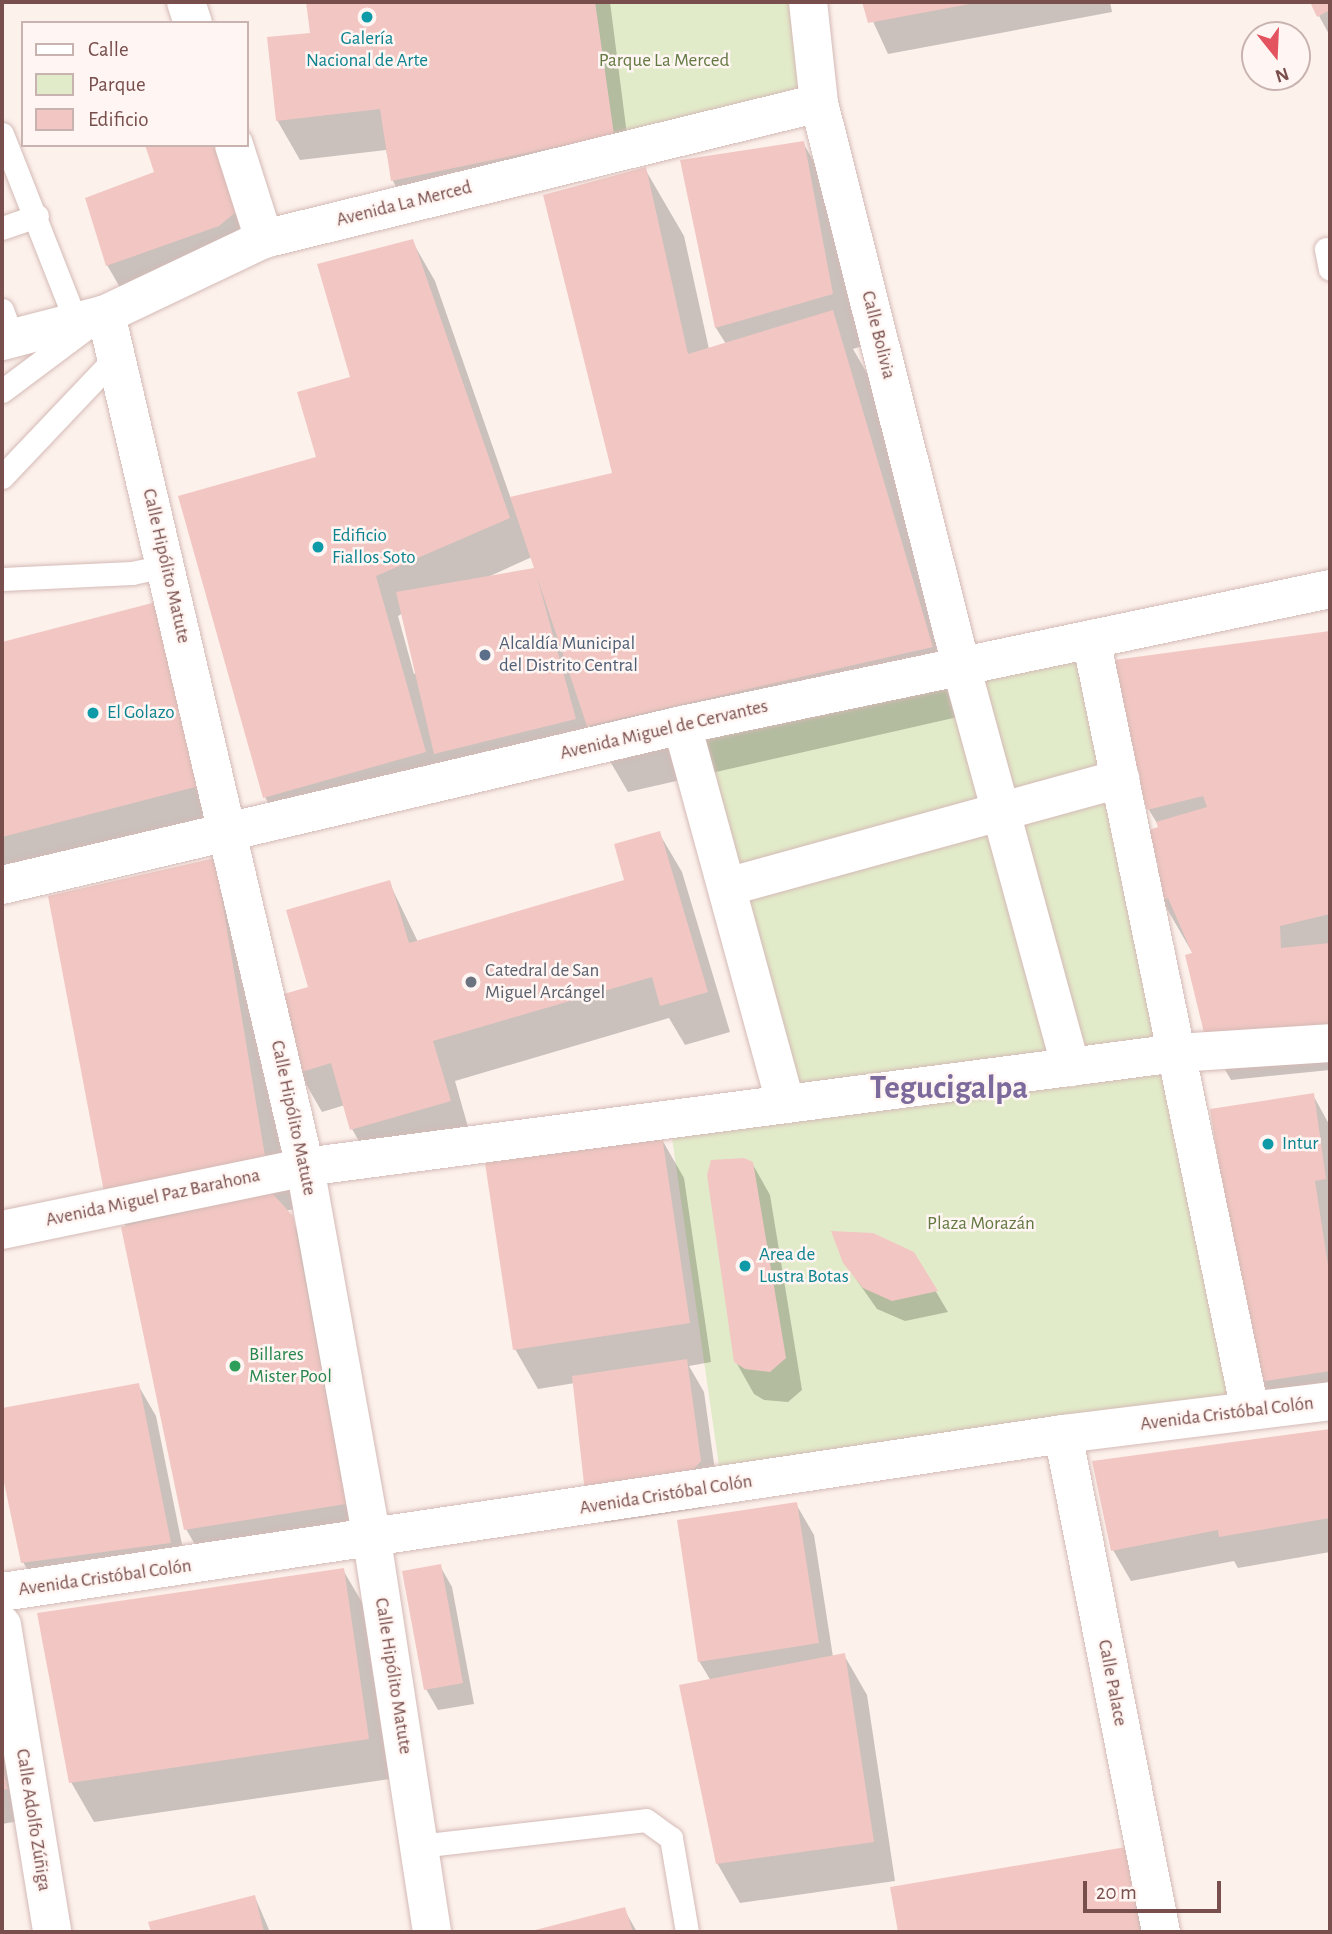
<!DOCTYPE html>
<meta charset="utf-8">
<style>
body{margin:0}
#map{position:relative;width:1332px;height:1934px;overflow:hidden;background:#fdf1ec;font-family:"Alegreya Sans",sans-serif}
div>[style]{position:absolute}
.green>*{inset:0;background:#e2ebc9}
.shadow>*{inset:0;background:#0003}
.building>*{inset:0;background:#f2c7c3}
.roads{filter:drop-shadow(0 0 2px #d4bab6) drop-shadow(0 0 2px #d4bab6)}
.lane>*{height:23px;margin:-11.5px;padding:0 11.5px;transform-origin:11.5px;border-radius:11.5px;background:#fff}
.street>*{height:38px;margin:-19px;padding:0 19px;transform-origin:19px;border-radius:19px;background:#fff}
.secondary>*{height:38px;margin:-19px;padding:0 19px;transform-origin:19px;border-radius:19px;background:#fff}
.dots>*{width:19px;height:19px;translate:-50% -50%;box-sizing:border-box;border:4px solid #fff6f3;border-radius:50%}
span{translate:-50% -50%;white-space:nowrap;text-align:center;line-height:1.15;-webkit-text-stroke:5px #fff6f3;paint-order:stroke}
.culture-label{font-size:19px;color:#0d838f}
.left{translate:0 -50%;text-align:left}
.park-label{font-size:19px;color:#637942}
.street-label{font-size:19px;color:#794f4d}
.service-label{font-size:19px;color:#4e5e75}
.worship-label{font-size:19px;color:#5b616d}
.leisure-label{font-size:19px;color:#27864d}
.town-label{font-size:33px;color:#7b6a9b;font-weight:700}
.frame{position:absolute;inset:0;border:4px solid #794f4d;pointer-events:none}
.legend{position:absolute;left:21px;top:21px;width:228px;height:126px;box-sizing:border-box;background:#fff6f3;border:2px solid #c9b3b1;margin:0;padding:9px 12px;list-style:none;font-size:21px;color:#794f4d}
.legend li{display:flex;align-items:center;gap:14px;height:35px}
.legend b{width:35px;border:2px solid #c9b3b1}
.north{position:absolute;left:1241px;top:21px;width:70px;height:70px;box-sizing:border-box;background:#fff6f3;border:2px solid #c9b3b1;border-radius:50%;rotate:162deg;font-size:19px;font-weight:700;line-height:28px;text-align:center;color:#794f4d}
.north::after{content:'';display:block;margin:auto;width:24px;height:32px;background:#e45360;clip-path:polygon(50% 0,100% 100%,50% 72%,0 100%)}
.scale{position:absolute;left:1083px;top:1881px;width:138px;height:32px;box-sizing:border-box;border:4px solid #794f4d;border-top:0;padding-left:9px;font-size:21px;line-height:24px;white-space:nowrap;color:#794f4d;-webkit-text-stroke:5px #fff6f3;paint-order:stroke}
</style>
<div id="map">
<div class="green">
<i style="clip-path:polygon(595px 2px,790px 2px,798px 89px,614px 135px)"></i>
<i style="clip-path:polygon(1076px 658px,1231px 1400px,720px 1473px,671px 1131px,803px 1111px,700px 741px)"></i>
</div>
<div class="shadow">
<i style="clip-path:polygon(308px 2px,610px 2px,631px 166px,410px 212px,393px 181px,386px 150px,300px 160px,277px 120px,312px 34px)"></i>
<i style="clip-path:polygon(864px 2px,1110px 2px,1112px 12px,888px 54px)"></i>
<i style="clip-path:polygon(1312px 2px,1330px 2px,1330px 36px,1319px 16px)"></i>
<i style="clip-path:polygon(evenodd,803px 143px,834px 195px,862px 346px,853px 349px,871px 380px,971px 714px,628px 792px,586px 720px,593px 750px,454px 785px,440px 760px,447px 791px,288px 837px,265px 797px,318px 458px,412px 241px,435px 281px,511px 499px,614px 474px,645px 169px,684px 236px,709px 349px,726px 344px,716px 328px,682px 161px,803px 143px,532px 557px,537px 577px,490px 576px,532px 557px,803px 143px,403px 613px,417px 673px,414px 674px,398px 616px,403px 613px)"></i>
<i style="clip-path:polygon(147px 145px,219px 145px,253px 243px,125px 296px,107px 265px,156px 173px)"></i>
<i style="clip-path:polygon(155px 604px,225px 824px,2px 882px,2px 644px)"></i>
<i style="clip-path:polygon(1330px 632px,1330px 1070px,1231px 1080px,1208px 1040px,1193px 954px,1162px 900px,1160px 828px,1149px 810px,1109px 662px)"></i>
<i style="clip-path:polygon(659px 833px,682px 872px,730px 1032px,685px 1045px,669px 1018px,455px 1081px,472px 1141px,375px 1169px,352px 1129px,345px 1105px,322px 1112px,299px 1072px,310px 988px,389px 882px,418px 942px,626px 881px)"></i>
<i style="clip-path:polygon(214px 860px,244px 912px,294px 1209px,285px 1211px,315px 1257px,368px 1544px,209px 1569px,186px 1529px,127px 1228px,105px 1191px)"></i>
<i style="clip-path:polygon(1313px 1095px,1330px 1126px,1330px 1394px,1267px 1403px,1255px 1382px)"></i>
<i style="clip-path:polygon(661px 1138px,684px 1178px,711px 1362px,689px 1366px,704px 1392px,718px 1492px,704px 1508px,605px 1523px,587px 1492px,575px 1383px,538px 1389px,515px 1349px)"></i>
<i style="clip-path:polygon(752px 1163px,770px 1195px,802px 1390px,788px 1402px,764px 1400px,754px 1394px,736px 1362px)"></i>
<i style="clip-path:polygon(913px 1253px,948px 1312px,905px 1321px,877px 1309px,844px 1262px)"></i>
<i style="clip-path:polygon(138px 1385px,156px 1416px,188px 1574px,41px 1593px,23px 1562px,2px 1465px,2px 1410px)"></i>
<i style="clip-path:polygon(1330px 1430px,1330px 1552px,1238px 1568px,1234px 1561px,1131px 1581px,1113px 1550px,1094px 1462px)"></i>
<i style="clip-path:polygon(796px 1504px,814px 1535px,833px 1657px,844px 1655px,867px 1695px,895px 1881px,740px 1903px,717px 1863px,711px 1681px,699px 1661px)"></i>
<i style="clip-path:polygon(440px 1566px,452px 1587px,474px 1704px,438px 1710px,426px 1689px)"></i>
<i style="clip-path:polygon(343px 1570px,366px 1609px,390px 1779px,94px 1822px,71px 1782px)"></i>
<i style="clip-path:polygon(2px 1706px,24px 1820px,2px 1824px)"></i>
<i style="clip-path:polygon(1125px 1849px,1155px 1932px,899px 1932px,892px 1888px)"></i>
<i style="clip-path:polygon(255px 1897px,270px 1932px,153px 1932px,150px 1923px)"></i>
<i style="clip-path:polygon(624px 1909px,637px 1932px,534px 1932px)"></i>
</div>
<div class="building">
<i style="clip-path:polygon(306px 2px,595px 2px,614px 135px,391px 181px,380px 109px,276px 121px,267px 37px,310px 33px)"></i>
<i style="clip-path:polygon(862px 2px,975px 2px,975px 3px,868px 23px)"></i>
<i style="clip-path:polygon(1310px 2px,1330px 2px,1330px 10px,1317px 17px)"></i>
<i style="clip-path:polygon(804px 141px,833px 294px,715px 328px,680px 160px)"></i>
<i style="clip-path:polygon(145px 145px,215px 145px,237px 211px,219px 226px,106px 266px,85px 198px,154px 172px)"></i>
<i style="clip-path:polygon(646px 167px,688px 354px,833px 310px,933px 647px,587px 726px,537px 577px,576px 719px,434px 754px,396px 592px,534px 568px,510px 497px,612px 473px,543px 195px)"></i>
<i style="clip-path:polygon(413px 239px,510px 518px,376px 576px,426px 752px,263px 798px,178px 496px,316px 457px,297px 392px,350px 377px,317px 264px)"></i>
<i style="clip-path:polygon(156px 602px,203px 785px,2px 837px,2px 642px)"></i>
<i style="clip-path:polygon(1330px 631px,1330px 914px,1280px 926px,1281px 948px,1330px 943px,1330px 1028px,1206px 1041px,1185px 955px,1192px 953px,1168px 898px,1161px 901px,1150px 870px,1159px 867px,1146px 831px,1158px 827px,1156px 822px,1207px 807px,1203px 796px,1147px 810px,1106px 661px)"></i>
<i style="clip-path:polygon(660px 831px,708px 992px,660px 1006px,652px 977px,433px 1041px,451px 1101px,350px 1130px,331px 1063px,298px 1073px,277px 996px,308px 987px,286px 910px,390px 880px,409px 943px,624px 880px,614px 844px)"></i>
<i style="clip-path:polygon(215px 858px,265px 1156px,104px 1192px,48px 896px)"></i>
<i style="clip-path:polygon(1314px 1093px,1326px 1179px,1315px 1181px,1330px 1278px,1330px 1371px,1253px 1383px,1210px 1109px)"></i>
<i style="clip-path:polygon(662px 1136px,690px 1323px,513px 1350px,485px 1163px)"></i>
<i style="clip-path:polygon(744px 1158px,753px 1162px,786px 1358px,770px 1372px,745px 1369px,734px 1362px,707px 1175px,711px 1160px)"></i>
<i style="clip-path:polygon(271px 1192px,293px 1216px,346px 1504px,184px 1530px,121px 1227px)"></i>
<i style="clip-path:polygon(831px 1231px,873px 1233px,914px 1252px,938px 1291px,892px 1301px,863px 1288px,843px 1263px)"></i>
<i style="clip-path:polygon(687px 1359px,701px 1461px,686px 1478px,585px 1493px,572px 1376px)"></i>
<i style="clip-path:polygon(139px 1383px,171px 1543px,21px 1563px,2px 1473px,2px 1408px)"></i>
<i style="clip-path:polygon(1330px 1429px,1330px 1518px,1219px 1537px,1218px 1530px,1111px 1551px,1092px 1461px)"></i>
<i style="clip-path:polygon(797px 1502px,819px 1643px,698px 1662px,677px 1520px)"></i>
<i style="clip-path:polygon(441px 1564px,463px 1683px,424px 1690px,402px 1571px)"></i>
<i style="clip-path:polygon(344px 1568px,369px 1739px,69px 1783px,37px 1613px)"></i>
<i style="clip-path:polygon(845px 1653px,874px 1842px,716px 1864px,679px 1685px)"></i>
<i style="clip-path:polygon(2px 1766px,8px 1789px,2px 1790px)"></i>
<i style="clip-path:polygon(1126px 1847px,1140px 1932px,898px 1932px,890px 1887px)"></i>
<i style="clip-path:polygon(255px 1895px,264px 1932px,151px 1932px,148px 1922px)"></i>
<i style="clip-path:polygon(625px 1907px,633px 1932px,531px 1932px,531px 1931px)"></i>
</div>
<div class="roads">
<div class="lane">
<i style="left:2px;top:134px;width:202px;rotate:68.5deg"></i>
<i style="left:2px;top:228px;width:37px;rotate:-19deg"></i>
<i style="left:1326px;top:249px;width:20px;rotate:79deg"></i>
<i style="left:2px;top:310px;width:30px;rotate:70deg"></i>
<i style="left:2px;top:391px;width:109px;rotate:-36.8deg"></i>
<i style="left:2px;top:477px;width:167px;rotate:-46.5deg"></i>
<i style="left:2px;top:579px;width:130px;rotate:-2.6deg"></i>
<i style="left:132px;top:573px;width:35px;rotate:-12deg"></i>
<i style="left:419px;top:1846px;width:228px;rotate:-6.5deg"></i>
<i style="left:646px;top:1820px;width:31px;rotate:36deg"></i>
<i style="left:671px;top:1838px;width:95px;rotate:80.3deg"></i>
</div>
<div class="street">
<i style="left:819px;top:103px;width:581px;rotate:75.84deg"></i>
<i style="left:961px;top:666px;width:416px;rotate:74.7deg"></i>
<i style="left:1091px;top:639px;width:788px;rotate:78.36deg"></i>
<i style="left:682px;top:725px;width:393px;rotate:74.7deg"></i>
<i style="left:2px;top:885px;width:699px;rotate:-13.24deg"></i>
<i style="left:682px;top:725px;width:662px;rotate:-11.85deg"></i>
<i style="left:727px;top:887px;width:408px;rotate:-15.4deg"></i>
<i style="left:2px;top:1230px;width:309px;rotate:-11.7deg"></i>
<i style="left:305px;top:1167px;width:879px;rotate:-7.45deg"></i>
<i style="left:1177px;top:1053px;width:153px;rotate:-3.7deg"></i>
<i style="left:1063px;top:1434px;width:508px;rotate:78.87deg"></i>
<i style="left:2px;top:1625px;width:311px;rotate:80.7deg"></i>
</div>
<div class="secondary">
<i style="left:186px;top:2px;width:22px;rotate:72deg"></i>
<i style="left:234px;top:145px;width:99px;rotate:72.3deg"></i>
<i style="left:106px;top:314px;width:876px;rotate:76.87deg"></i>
<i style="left:305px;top:1167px;width:379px;rotate:79.8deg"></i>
<i style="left:372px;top:1540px;width:397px;rotate:81.3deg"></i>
<i style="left:2px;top:341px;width:107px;rotate:-14.6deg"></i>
<i style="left:106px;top:314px;width:175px;rotate:-25.4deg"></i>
<i style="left:264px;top:239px;width:571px;rotate:-13.77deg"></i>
<i style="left:819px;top:103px;width:102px;rotate:-96.2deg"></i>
<i style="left:2px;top:1592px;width:1073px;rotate:-8.47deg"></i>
<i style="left:1063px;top:1434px;width:269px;rotate:-7deg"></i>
</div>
</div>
<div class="dots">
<i style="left:367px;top:17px;background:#0f9aa8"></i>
<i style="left:318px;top:547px;background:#0f9aa8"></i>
<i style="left:485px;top:655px;background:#5c6f8a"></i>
<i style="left:93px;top:713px;background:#0f9aa8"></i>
<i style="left:471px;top:982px;background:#6b7280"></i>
<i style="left:1268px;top:1144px;background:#0f9aa8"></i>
<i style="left:745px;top:1266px;background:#0f9aa8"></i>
<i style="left:235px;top:1366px;background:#2e9e5b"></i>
</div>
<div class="culture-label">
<span style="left:367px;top:50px">Galería<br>Nacional de Arte</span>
<span class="left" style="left:332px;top:547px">Edificio<br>Fiallos Soto</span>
<span class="left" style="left:107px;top:713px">El Golazo</span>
<span class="left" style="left:1282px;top:1144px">Intur</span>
<span class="left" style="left:759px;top:1266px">Area de<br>Lustra Botas</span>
</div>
<div class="park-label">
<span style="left:664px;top:61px">Parque La Merced</span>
<span style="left:981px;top:1224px">Plaza Morazán</span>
</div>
<div class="street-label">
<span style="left:404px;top:204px;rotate:-14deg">Avenida La Merced</span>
<span style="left:878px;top:335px;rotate:76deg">Calle Bolivia</span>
<span style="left:166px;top:566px;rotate:77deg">Calle Hipólito Matute</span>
<span style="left:664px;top:730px;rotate:-13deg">Avenida Miguel de Cervantes</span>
<span style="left:293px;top:1118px;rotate:78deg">Calle Hipólito Matute</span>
<span style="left:153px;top:1198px;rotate:-12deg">Avenida Miguel Paz Barahona</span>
<span style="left:1227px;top:1414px;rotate:-7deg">Avenida Cristóbal Colón</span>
<span style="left:666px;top:1495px;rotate:-9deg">Avenida Cristóbal Colón</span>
<span style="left:105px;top:1578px;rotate:-8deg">Avenida Cristóbal Colón</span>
<span style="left:393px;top:1676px;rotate:81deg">Calle Hipólito Matute</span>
<span style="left:1112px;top:1683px;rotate:79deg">Calle Palace</span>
<span style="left:33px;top:1820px;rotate:81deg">Calle Adolfo Zúñiga</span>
</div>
<div class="service-label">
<span class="left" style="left:499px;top:655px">Alcaldía Municipal<br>del Distrito Central</span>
</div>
<div class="worship-label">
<span class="left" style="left:485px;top:982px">Catedral de San<br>Miguel Arcángel</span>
</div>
<div class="leisure-label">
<span class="left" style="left:249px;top:1366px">Billares<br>Mister Pool</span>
</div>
<div class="town-label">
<span style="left:949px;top:1089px">Tegucigalpa</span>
</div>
<div class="frame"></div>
<ul class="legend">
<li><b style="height:9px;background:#fff"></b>Calle</li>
<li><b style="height:19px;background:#e2ebc9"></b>Parque</li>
<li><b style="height:19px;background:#f2c7c3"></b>Edificio</li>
</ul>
<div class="north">N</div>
<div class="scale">20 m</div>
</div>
